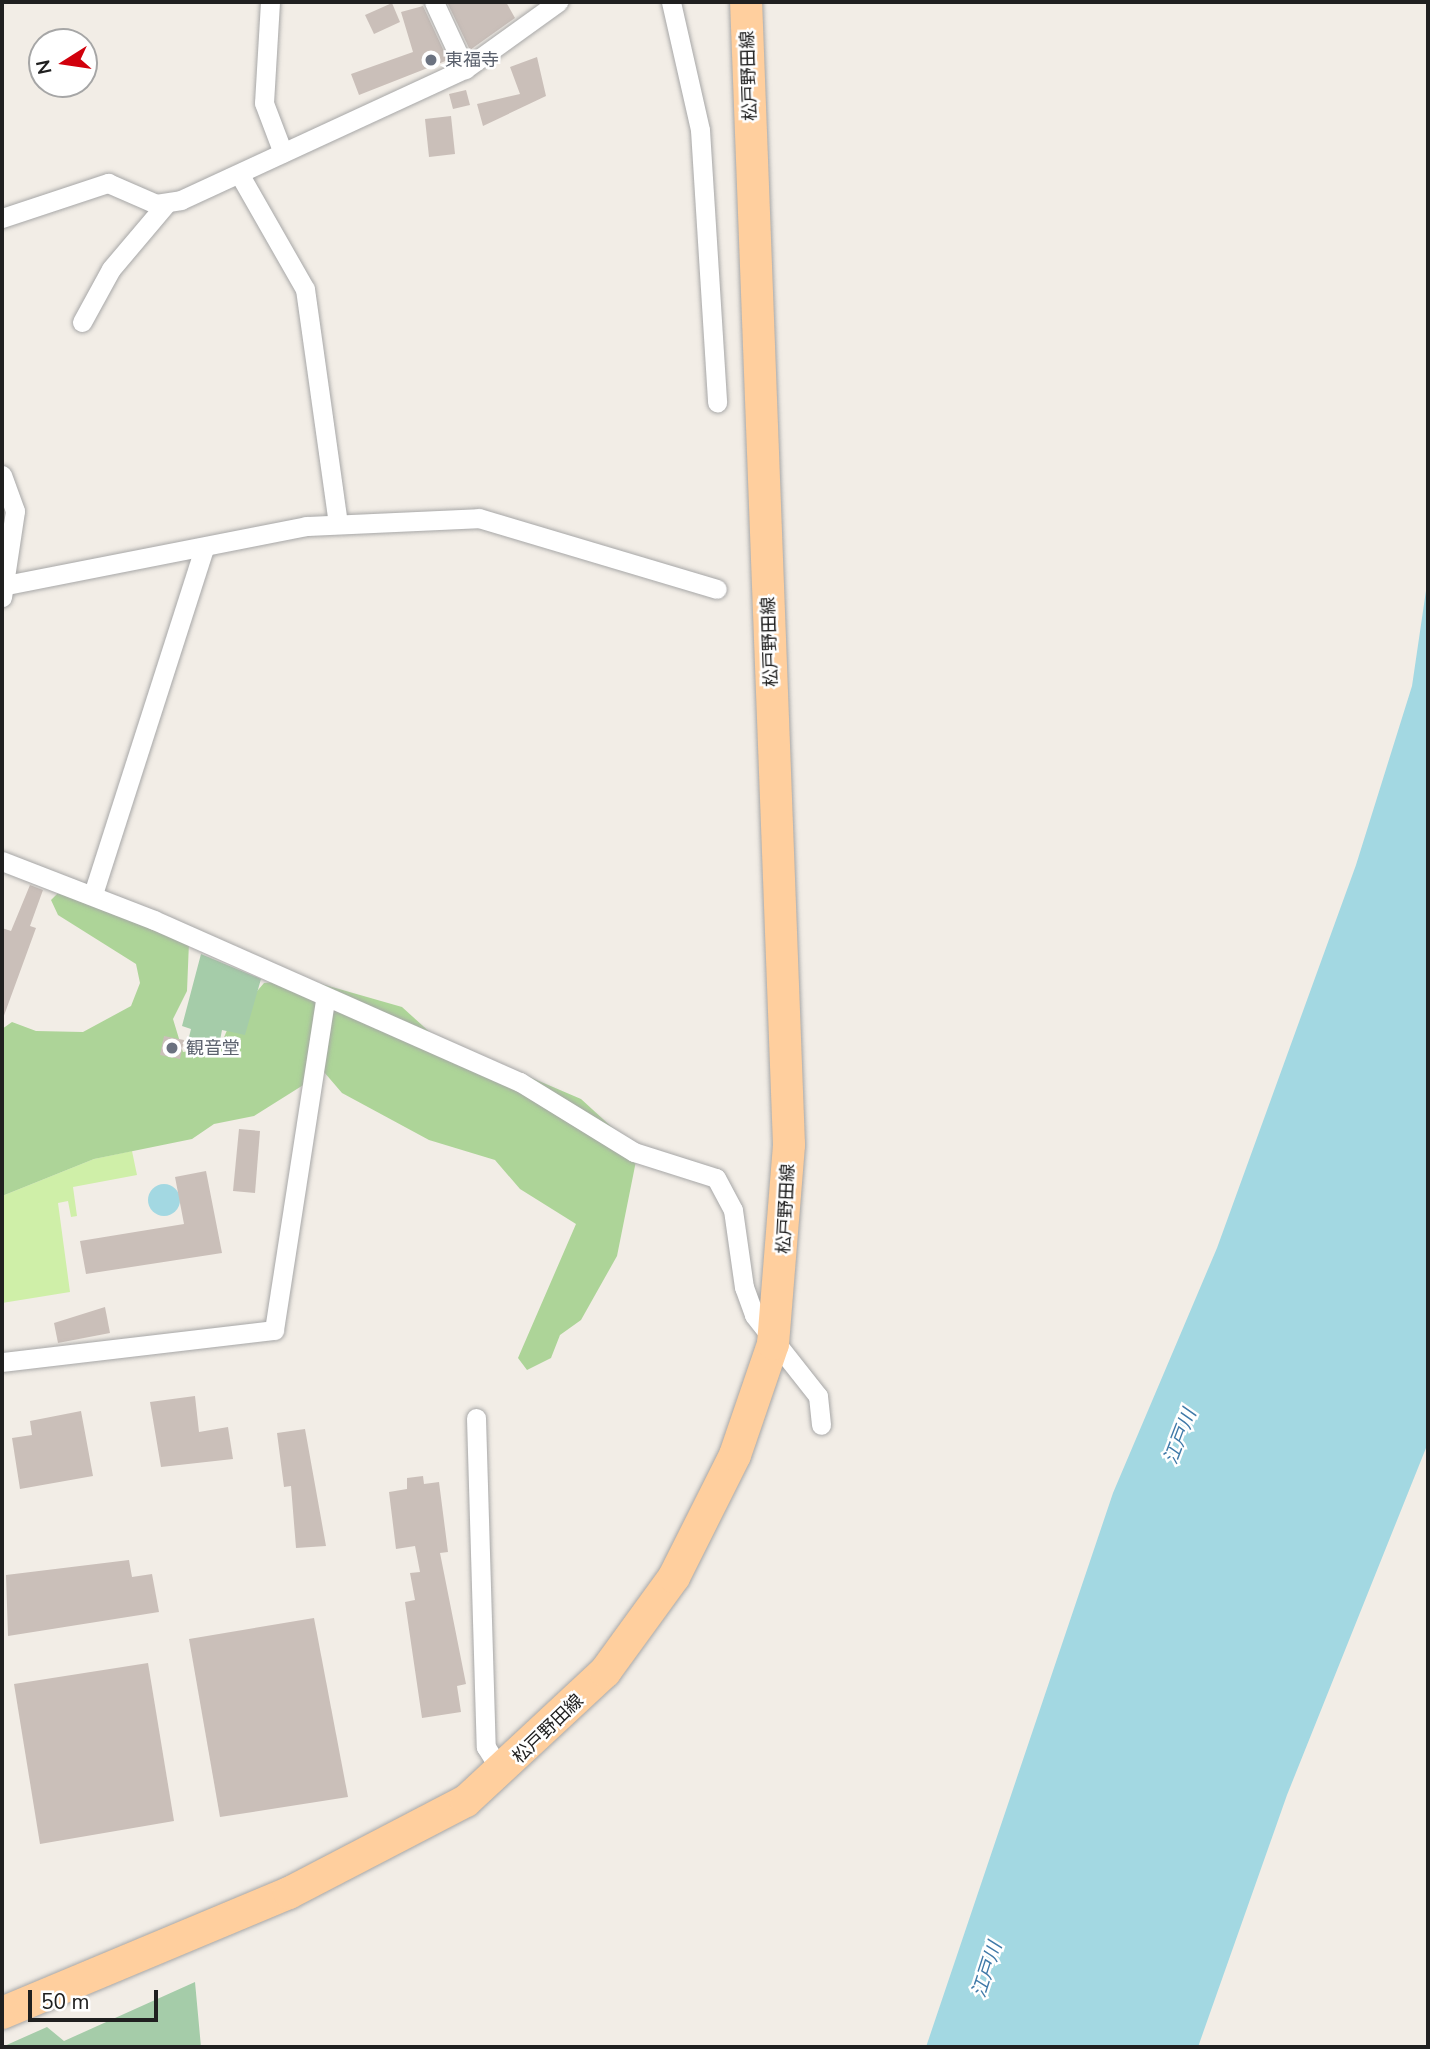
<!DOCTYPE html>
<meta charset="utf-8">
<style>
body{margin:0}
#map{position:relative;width:1430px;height:2049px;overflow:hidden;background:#f2ede6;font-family:"Nunito Sans","Noto Sans JP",sans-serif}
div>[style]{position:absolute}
.grass>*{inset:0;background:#cfefa8}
.forest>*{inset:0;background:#add498}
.cemetery>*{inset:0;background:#a5cca9}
.water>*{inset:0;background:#a3d8e2}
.round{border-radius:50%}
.building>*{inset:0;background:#cabfb9}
.roads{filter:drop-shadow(0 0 2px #a7a7a7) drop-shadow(0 0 2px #a7a7a7)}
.street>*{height:19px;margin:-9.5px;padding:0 9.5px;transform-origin:9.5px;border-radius:9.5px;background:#fff}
.primary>*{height:32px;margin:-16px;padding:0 16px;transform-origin:16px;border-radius:16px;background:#ffcf9e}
.dots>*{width:19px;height:19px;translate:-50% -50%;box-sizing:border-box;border:4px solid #fff;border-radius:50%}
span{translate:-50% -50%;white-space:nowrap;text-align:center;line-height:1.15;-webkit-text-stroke:5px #fff;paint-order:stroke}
.worship-label{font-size:18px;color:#5b616d}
.left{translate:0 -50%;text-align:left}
.street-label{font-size:18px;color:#202020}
.water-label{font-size:19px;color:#3f79a8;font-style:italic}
.frame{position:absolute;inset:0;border:4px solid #202020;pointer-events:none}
.north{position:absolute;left:28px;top:28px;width:70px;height:70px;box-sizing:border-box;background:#fff;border:2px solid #a6a6a6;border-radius:50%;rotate:258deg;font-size:19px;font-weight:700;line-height:28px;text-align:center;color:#202020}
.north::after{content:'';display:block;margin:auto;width:24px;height:32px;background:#d1000c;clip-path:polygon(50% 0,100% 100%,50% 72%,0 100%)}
.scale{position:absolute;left:28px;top:1990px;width:130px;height:32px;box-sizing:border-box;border:4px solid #202020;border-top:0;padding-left:9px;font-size:21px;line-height:24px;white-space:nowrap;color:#202020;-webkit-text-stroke:5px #fff;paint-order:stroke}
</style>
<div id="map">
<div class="grass">
<i style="clip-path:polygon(132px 1151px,137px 1175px,73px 1187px,77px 1216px,71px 1217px,68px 1201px,58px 1203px,70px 1292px,2px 1303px,2px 1196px,94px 1159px)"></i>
</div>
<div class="forest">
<i style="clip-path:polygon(62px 889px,189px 942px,187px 991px,173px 1019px,183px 1052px,220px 1047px,230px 1023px,264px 983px,304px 979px,402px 1007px,434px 1036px,581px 1099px,638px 1151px,617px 1256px,581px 1320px,560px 1335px,551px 1358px,527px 1370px,518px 1358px,576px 1224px,520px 1189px,495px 1160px,429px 1140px,342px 1093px,324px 1072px,254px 1116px,214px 1124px,192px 1139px,94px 1159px,2px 1196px,2px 1029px,12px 1022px,36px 1031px,83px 1032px,131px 1006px,140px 983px,136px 964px,58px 915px,51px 900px)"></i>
</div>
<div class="cemetery">
<i style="clip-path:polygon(201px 954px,261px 979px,245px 1035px,222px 1030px,217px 1056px,186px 1049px,191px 1029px,182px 1026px)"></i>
<i style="clip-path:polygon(195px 1982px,201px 2047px,2px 2047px,47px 2027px,64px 2041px)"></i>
</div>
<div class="water">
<i style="clip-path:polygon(1428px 577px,1428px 1443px,1287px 1795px,1198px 2047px,926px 2047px,1113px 1493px,1217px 1248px,1356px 865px,1412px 686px)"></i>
<i class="round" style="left:148px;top:1184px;width:32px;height:32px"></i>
</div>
<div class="building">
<i style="clip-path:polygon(447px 2px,506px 2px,515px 18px,470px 50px)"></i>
<i style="clip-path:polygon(392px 3px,400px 22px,374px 34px,365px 15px)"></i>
<i style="clip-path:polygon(423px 6px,448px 60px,359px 95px,351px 74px,413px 52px,401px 12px)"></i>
<i style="clip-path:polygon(537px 57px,546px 96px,483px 126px,477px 104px,520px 94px,510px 67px)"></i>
<i style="clip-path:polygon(466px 90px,470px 105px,453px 109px,449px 94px)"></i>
<i style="clip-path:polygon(451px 116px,455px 154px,429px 157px,425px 119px)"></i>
<i style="clip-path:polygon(30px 885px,43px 890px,30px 926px,36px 928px,2px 1021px,2px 928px,11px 931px)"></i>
<i style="clip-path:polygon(164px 1036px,184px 1040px,180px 1059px,160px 1055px)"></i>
<i style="clip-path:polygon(239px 1129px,260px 1131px,255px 1193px,233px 1191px)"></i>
<i style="clip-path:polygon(206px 1171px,222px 1253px,86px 1274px,80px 1241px,184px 1224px,175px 1177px)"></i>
<i style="clip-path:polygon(105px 1307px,110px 1333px,58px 1343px,54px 1323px)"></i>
<i style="clip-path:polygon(195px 1396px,199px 1432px,228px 1427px,233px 1459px,161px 1467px,150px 1402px)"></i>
<i style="clip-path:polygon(81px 1411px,93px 1476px,20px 1489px,12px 1438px,32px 1435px,30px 1421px)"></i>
<i style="clip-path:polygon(305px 1429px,326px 1546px,296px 1548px,291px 1486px,284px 1487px,277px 1433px)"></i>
<i style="clip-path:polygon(423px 1476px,424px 1484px,439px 1482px,448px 1552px,440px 1553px,466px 1684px,457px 1686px,461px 1712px,422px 1718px,405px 1602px,415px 1600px,410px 1573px,420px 1572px,415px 1546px,396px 1549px,389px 1492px,407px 1489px,407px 1478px)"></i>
<i style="clip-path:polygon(129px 1560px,132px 1577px,152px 1574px,159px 1612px,8px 1636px,6px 1575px)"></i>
<i style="clip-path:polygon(314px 1618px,348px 1797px,220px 1817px,189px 1639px)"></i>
<i style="clip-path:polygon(148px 1663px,174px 1821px,40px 1844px,14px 1684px)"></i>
</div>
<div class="roads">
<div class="street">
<i style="left:270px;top:2px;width:101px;rotate:93.4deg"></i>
<i style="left:264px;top:103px;width:53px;rotate:69.2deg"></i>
<i style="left:434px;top:2px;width:74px;rotate:65.2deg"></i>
<i style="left:671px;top:2px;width:131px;rotate:77.2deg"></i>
<i style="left:700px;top:130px;width:273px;rotate:86.4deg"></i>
<i style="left:241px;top:177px;width:129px;rotate:60.3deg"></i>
<i style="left:305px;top:289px;width:237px;rotate:82deg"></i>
<i style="left:2px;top:218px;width:112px;rotate:-18.3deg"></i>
<i style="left:108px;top:183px;width:52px;rotate:23.6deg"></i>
<i style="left:156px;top:204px;width:25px;rotate:-9deg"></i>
<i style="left:181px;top:200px;width:313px;rotate:-24.8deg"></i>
<i style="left:465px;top:69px;width:115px;rotate:-35.8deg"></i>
<i style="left:82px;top:322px;width:60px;rotate:-61.3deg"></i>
<i style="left:111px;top:269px;width:84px;rotate:-49.8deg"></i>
<i style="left:2px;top:475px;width:38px;rotate:70deg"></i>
<i style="left:15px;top:511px;width:87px;rotate:98.6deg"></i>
<i style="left:6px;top:585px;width:306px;rotate:-11.1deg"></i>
<i style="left:306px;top:526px;width:173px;rotate:-2.6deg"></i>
<i style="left:479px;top:518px;width:248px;rotate:16.6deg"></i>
<i style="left:2px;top:861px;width:163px;rotate:21.2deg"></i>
<i style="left:154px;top:920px;width:400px;rotate:23.9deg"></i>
<i style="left:520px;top:1082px;width:134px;rotate:31.6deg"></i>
<i style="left:634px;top:1152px;width:86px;rotate:17.6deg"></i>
<i style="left:716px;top:1178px;width:36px;rotate:62deg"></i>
<i style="left:733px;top:1210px;width:78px;rotate:81.9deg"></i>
<i style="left:744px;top:1287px;width:30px;rotate:70deg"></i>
<i style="left:754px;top:1315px;width:103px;rotate:51.7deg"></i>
<i style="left:818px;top:1396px;width:29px;rotate:84deg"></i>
<i style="left:93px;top:894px;width:363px;rotate:-72.2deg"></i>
<i style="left:2px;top:1362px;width:274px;rotate:-6.7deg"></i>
<i style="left:274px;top:1330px;width:334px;rotate:-81.2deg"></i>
<i style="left:476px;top:1418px;width:329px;rotate:88.3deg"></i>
<i style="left:486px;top:1747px;width:31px;rotate:58deg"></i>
</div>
<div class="primary">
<i style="left:2px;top:2013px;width:311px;rotate:-22.7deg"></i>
<i style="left:289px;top:1893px;width:199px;rotate:-27.5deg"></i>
<i style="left:466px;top:1801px;width:190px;rotate:-42.9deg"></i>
<i style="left:605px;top:1672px;width:117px;rotate:-54deg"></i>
<i style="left:674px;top:1577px;width:136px;rotate:-63.4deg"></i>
<i style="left:735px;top:1455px;width:117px;rotate:-71.1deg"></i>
<i style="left:773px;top:1344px;width:200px;rotate:-85.4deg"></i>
<i style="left:789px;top:1145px;width:1144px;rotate:-92.15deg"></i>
</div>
</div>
<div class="dots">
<i style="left:431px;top:60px;background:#6b7280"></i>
<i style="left:172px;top:1048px;background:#6b7280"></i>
</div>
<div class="worship-label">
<span class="left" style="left:445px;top:60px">東福寺</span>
<span class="left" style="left:186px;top:1048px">観音堂</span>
</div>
<div class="street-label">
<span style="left:749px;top:76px;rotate:-92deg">松戸野田線</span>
<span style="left:770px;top:642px;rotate:-92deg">松戸野田線</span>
<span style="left:786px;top:1209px;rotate:-87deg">松戸野田線</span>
<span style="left:548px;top:1729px;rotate:-44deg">松戸野田線</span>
</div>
<div class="water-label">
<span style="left:1181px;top:1437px;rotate:-69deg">江戸川</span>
<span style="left:988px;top:1970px;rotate:-72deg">江戸川</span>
</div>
<div class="frame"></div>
<div class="north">N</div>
<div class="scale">50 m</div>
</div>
